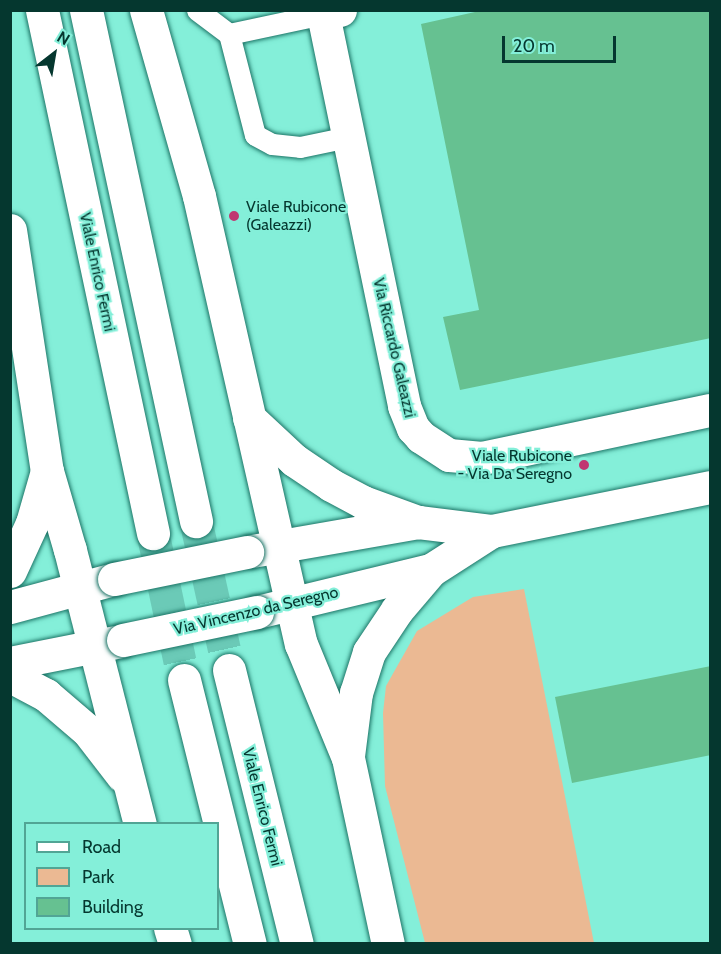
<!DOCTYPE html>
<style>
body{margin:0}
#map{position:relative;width:721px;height:954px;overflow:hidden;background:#84efd9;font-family:Cabin,sans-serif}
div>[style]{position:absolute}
.green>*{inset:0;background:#ebb993}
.building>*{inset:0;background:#66c191}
.highway-tunnel>*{height:33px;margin-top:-16.5px;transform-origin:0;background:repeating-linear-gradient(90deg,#6bcab7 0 33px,transparent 0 49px)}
.roads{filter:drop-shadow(0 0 2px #1d7567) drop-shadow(0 0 2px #1d7567)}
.lane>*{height:21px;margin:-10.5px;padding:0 10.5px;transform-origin:10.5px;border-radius:10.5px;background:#fff}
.street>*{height:33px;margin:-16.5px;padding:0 16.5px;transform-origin:16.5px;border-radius:16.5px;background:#fff}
.secondary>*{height:33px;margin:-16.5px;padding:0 16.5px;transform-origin:16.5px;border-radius:16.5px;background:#fff}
.highway>*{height:33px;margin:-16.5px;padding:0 16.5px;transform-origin:16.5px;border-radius:16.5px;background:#fff}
.bridges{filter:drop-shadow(0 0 2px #1d7567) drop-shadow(0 0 2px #1d7567)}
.secondary-bridge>*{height:33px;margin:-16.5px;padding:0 16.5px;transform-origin:16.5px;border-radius:16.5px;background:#fff}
.dots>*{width:16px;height:16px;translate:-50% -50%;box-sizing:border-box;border:3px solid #84efd9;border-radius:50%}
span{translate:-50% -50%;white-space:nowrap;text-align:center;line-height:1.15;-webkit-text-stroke:4.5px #84efd9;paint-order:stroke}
.poi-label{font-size:16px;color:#05372f}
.left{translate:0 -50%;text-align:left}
.right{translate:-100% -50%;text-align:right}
.street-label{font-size:16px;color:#05372f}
.frame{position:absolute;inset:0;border:12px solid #05372f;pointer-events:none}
.legend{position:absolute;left:24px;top:822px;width:195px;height:108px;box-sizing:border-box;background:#84efd9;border:2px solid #51a595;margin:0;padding:8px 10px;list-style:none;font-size:18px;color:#05372f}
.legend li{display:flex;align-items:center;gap:12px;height:30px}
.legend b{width:30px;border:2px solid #51a595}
.north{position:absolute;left:24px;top:24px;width:60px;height:60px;-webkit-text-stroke:4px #84efd9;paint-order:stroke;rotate:31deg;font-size:16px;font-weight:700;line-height:24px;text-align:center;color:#05372f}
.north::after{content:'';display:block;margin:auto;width:21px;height:27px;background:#05372f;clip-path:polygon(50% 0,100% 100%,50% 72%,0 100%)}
.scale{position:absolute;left:502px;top:36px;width:114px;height:27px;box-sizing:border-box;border:3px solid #05372f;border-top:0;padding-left:8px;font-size:18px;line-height:21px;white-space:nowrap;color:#05372f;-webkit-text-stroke:4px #84efd9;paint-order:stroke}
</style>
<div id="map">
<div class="green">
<i style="clip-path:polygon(524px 589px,594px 943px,425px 943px,385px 786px,383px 713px,386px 686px,417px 631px,473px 597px)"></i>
</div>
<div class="building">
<i style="clip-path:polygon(484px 10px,711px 10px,711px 338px,460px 390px,443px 317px,479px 310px,421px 24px)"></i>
<i style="clip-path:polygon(711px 666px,711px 755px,572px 783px,555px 697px)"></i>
</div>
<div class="highway-tunnel">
<i style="left:196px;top:521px;width:153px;rotate:77.5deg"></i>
<i style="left:153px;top:533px;width:150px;rotate:78.1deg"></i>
</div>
<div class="roads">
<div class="lane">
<i style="left:197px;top:10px;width:40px;rotate:37deg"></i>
<i style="left:229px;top:34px;width:104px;rotate:75.6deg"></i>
<i style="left:255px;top:135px;width:19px;rotate:28deg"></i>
<i style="left:272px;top:144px;width:28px;rotate:6deg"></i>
<i style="left:300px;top:147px;width:49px;rotate:-11.8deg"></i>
<i style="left:229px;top:34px;width:96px;rotate:-12deg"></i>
</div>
<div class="street">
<i style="left:340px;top:10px;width:17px;rotate:167deg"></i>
<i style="left:323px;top:14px;width:400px;rotate:78.3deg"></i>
<i style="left:404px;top:406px;width:24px;rotate:68deg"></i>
<i style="left:413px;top:428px;width:12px;rotate:48deg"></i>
<i style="left:421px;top:437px;width:33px;rotate:33deg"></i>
<i style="left:449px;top:455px;width:33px;rotate:5deg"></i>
<i style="left:482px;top:458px;width:233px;rotate:-11.9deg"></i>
</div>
<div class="secondary">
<i style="left:252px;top:551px;width:169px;rotate:-9.9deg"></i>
<i style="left:418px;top:522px;width:75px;rotate:6.9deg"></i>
<i style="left:10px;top:607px;width:108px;rotate:-15.1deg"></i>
<i style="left:257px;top:612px;width:179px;rotate:-13.6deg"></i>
<i style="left:431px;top:570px;width:72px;rotate:-32.6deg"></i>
<i style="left:492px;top:531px;width:222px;rotate:-11.4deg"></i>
<i style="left:10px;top:663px;width:113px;rotate:-11.2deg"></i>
</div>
<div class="highway">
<i style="left:42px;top:10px;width:535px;rotate:78.02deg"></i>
<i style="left:86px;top:10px;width:523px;rotate:77.85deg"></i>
<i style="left:146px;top:10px;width:193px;rotate:74.1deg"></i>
<i style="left:199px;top:196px;width:459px;rotate:77.2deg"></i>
<i style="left:301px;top:644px;width:123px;rotate:67.6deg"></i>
<i style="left:348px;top:758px;width:190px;rotate:77.9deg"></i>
<i style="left:10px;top:230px;width:244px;rotate:81.3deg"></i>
<i style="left:47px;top:471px;width:82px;rotate:73.8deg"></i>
<i style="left:70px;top:550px;width:283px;rotate:75.7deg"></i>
<i style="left:249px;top:418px;width:62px;rotate:43deg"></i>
<i style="left:294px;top:460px;width:45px;rotate:34deg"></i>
<i style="left:331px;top:485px;width:36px;rotate:28deg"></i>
<i style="left:363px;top:502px;width:59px;rotate:20deg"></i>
<i style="left:10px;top:571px;width:53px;rotate:-65.4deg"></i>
<i style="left:32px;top:523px;width:54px;rotate:-73.9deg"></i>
<i style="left:229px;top:670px;width:282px;rotate:76.1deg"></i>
<i style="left:10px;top:676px;width:41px;rotate:27.8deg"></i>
<i style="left:46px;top:695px;width:55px;rotate:40.6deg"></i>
<i style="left:88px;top:731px;width:56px;rotate:52.3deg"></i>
<i style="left:184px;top:680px;width:272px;rotate:76deg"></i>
<i style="left:348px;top:756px;width:64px;rotate:-82.8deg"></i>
<i style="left:356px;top:693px;width:43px;rotate:-72.4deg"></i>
<i style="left:369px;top:652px;width:50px;rotate:-56.3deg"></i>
<i style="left:397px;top:610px;width:52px;rotate:-49.6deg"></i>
<i style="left:170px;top:928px;width:17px;rotate:73deg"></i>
</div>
</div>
<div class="bridges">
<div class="secondary-bridge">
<i style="left:114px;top:579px;width:136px;rotate:-11.5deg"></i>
<i style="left:123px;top:640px;width:137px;rotate:-11.8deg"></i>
</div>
</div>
<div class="dots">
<i style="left:234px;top:216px;background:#c03771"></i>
<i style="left:584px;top:465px;background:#c03771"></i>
</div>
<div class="poi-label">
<span class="left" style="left:246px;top:216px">Viale Rubicone<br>(Galeazzi)</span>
<span class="right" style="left:572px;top:465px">Viale Rubicone<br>- Via Da Seregno</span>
</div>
<div class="street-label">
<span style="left:97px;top:272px;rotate:78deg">Viale Enrico Fermi</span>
<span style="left:394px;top:348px;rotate:77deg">Via Riccardo Galeazzi</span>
<span style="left:256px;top:611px;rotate:-13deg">Via Vincenzo da Seregno</span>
<span style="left:262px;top:807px;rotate:76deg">Viale Enrico Fermi</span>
</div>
<div class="frame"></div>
<ul class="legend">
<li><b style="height:8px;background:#fff"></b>Road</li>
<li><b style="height:16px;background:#ebb993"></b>Park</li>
<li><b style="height:16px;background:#66c191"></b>Building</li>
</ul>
<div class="north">N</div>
<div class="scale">20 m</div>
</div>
